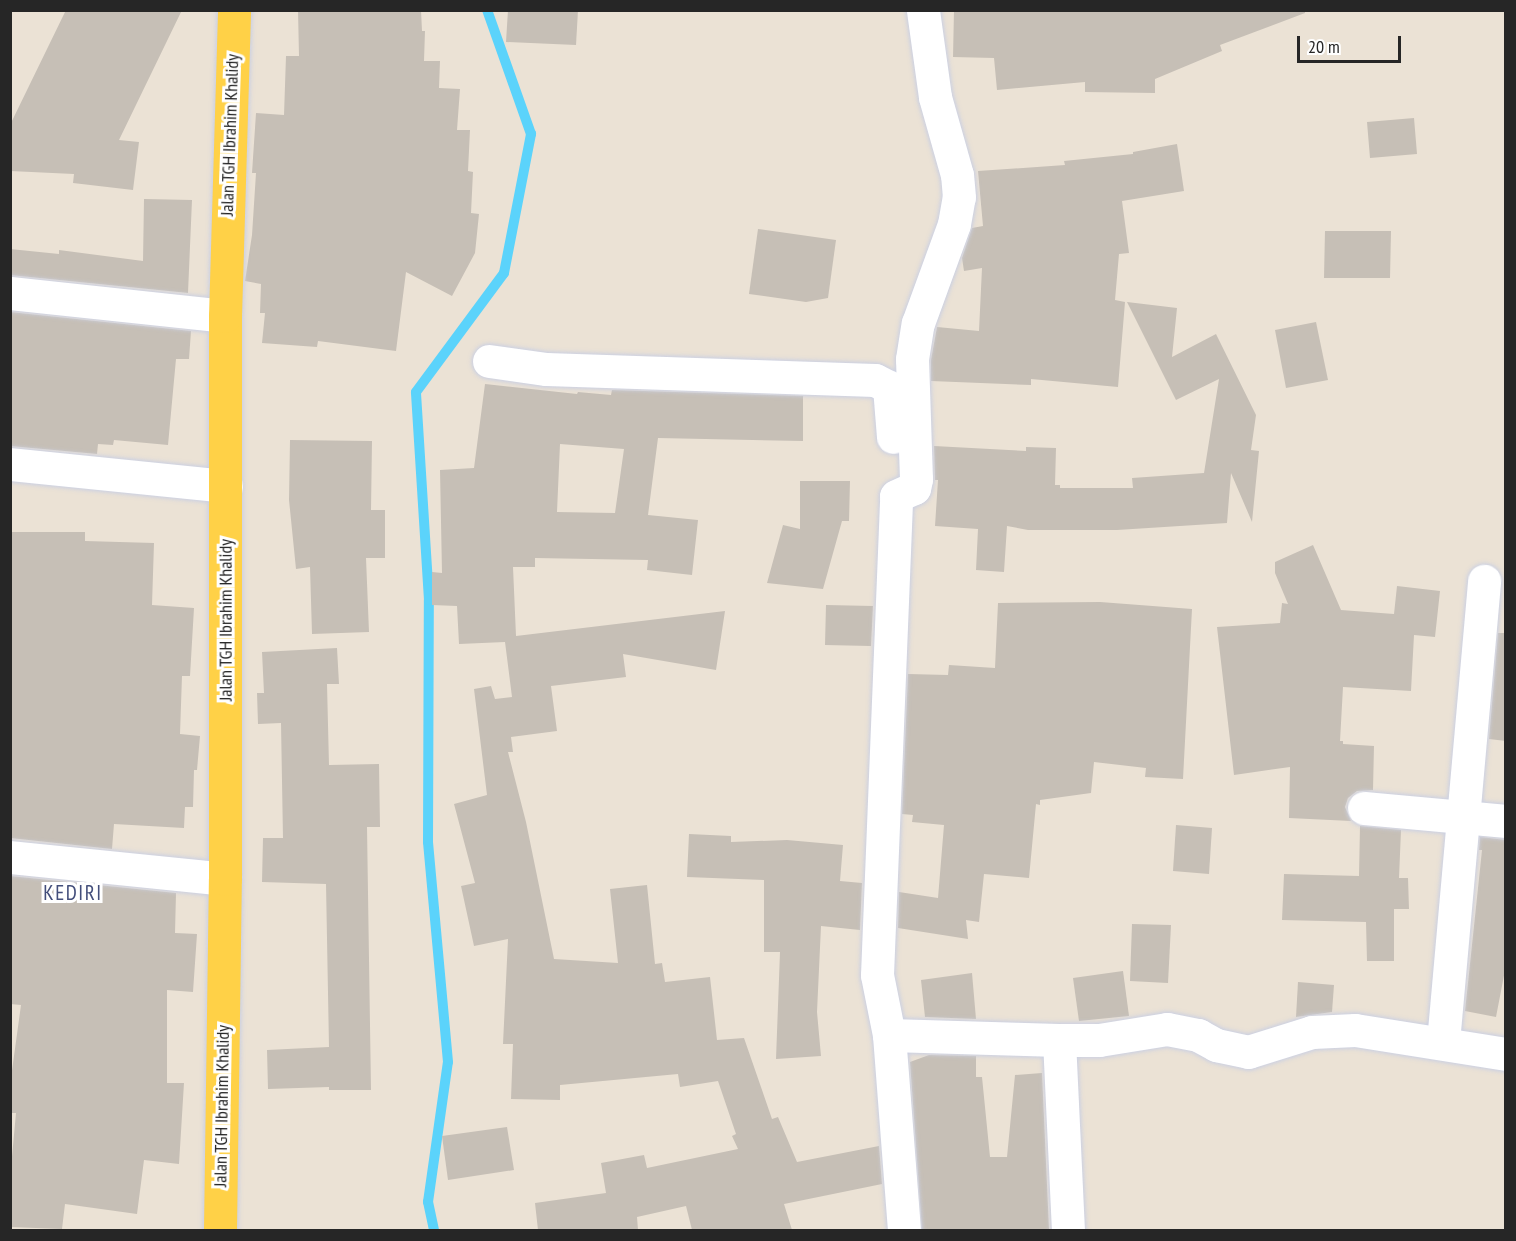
<!DOCTYPE html>
<style>
body{margin:0}
#map{position:relative;width:1516px;height:1241px;overflow:hidden;background:#ebe2d5;font-family:"PT Sans Narrow",sans-serif}
div>[style]{position:absolute}
.stream>*{height:10px;margin:-5px;padding:0 5px;transform-origin:5px;border-radius:5px;background:#5bd3fb}
.building>*{inset:0;background:#c6bfb6}
.roads{filter:drop-shadow(0 0 2px #cbd0e2) drop-shadow(0 0 2px #cbd0e2)}
.minor>*{height:33px;margin:-16.5px;padding:0 16.5px;transform-origin:16.5px;border-radius:16.5px;background:#fff}
.major>*{height:33px;margin:-16.5px;padding:0 16.5px;transform-origin:16.5px;border-radius:16.5px;background:#ffd147}
span{translate:-50% -50%;white-space:nowrap;text-align:center;line-height:1.15;-webkit-text-stroke:6px #fff;paint-order:stroke}
.street-label{font-size:18px;color:#262626}
.quarter-label{font-size:21px;color:#434e7b;letter-spacing:1.5px}
.frame{position:absolute;inset:0;border:12px solid #262626;pointer-events:none}
.scale{position:absolute;left:1297px;top:36px;width:104px;height:27px;box-sizing:border-box;border:3px solid #262626;border-top:0;padding-left:8px;font-size:18px;line-height:21px;white-space:nowrap;color:#262626;-webkit-text-stroke:4px #fff;paint-order:stroke}
</style>
<div id="map">
<div class="stream">
<i style="left:434px;top:1230px;width:29px;rotate:-102deg"></i>
<i style="left:428px;top:1202px;width:141px;rotate:-81.9deg"></i>
<i style="left:448px;top:1062px;width:221px;rotate:-95.2deg"></i>
<i style="left:428px;top:842px;width:242px;rotate:-89.8deg"></i>
<i style="left:429px;top:600px;width:208px;rotate:-93.6deg"></i>
<i style="left:416px;top:392px;width:148px;rotate:-53.5deg"></i>
<i style="left:504px;top:273px;width:142px;rotate:-79deg"></i>
<i style="left:531px;top:134px;width:132px;rotate:-109.5deg"></i>
</div>
<div class="building">
<i style="clip-path:polygon(66px 10px,182px 10px,119px 140px,139px 142px,133px 190px,73px 183px,74px 174px,10px 171px,10px 125px)"></i>
<i style="clip-path:polygon(298px 10px,421px 10px,422px 31px,425px 31px,424px 61px,440px 61px,439px 88px,460px 89px,457px 130px,470px 130px,468px 171px,473px 172px,471px 213px,479px 214px,475px 253px,452px 296px,406px 272px,396px 351px,318px 341px,317px 347px,262px 343px,265px 313px,260px 313px,261px 284px,245px 281px,252px 235px,256px 173px,252px 173px,256px 113px,284px 115px,286px 56px,299px 56px)"></i>
<i style="clip-path:polygon(508px 10px,578px 10px,576px 45px,506px 42px)"></i>
<i style="clip-path:polygon(954px 10px,1305px 10px,1305px 13px,1220px 45px,1222px 51px,1155px 79px,1155px 93px,1085px 92px,1085px 82px,997px 90px,994px 58px,953px 57px)"></i>
<i style="clip-path:polygon(1414px 118px,1417px 154px,1370px 158px,1367px 122px)"></i>
<i style="clip-path:polygon(1177px 144px,1184px 191px,1122px 201px,1129px 253px,1119px 254px,1115px 300px,1125px 302px,1118px 387px,1031px 379px,1031px 385px,931px 381px,931px 360px,937px 327px,979px 331px,982px 268px,964px 271px,962px 258px,972px 228px,983px 226px,978px 171px,1065px 165px,1064px 161px,1133px 154px,1133px 152px)"></i>
<i style="clip-path:polygon(144px 199px,192px 200px,188px 293px,10px 275px,10px 249px,59px 254px,59px 250px,143px 261px)"></i>
<i style="clip-path:polygon(758px 229px,836px 240px,828px 298px,806px 302px,749px 294px)"></i>
<i style="clip-path:polygon(1325px 231px,1391px 231px,1390px 278px,1324px 278px)"></i>
<i style="clip-path:polygon(1127px 302px,1177px 308px,1172px 357px,1216px 334px,1256px 415px,1251px 450px,1259px 451px,1252px 522px,1231px 473px,1227px 523px,1117px 530px,1028px 530px,1007px 526px,1004px 572px,976px 570px,978px 529px,935px 526px,938px 480px,935px 480px,934px 446px,1026px 451px,1026px 447px,1056px 448px,1055px 485px,1060px 485px,1060px 488px,1133px 488px,1132px 478px,1204px 473px,1219px 379px,1176px 400px)"></i>
<i style="clip-path:polygon(10px 312px,191px 331px,189px 359px,176px 359px,168px 445px,114px 440px,113px 445px,98px 444px,97px 454px,10px 446px)"></i>
<i style="clip-path:polygon(1316px 322px,1328px 380px,1286px 388px,1275px 330px)"></i>
<i style="clip-path:polygon(evenodd,485px 384px,577px 394px,578px 392px,611px 395px,612px 390px,803px 396px,803px 441px,658px 438px,648px 515px,698px 520px,692px 575px,647px 570px,648px 560px,535px 558px,535px 567px,513px 567px,516px 636px,725px 611px,716px 670px,623px 654px,626px 677px,551px 686px,557px 731px,511px 737px,513px 752px,508px 752px,526px 822px,554px 959px,618px 963px,610px 889px,647px 885px,655px 964px,662px 963px,665px 982px,710px 977px,717px 1040px,744px 1038px,772px 1119px,778px 1117px,797px 1162px,879px 1146px,882px 1184px,784px 1204px,792px 1230px,692px 1230px,686px 1206px,637px 1217px,638px 1230px,538px 1230px,535px 1203px,606px 1193px,601px 1163px,644px 1155px,647px 1168px,738px 1149px,732px 1136px,736px 1134px,718px 1081px,680px 1087px,678px 1074px,560px 1085px,560px 1100px,511px 1099px,513px 1044px,503px 1044px,508px 939px,474px 946px,461px 886px,475px 883px,454px 804px,487px 795px,474px 689px,491px 686px,495px 699px,512px 697px,505px 642px,459px 644px,457px 606px,432px 605px,432px 572px,442px 573px,440px 470px,474px 468px,485px 384px,560px 444px,624px 449px,615px 513px,557px 512px,560px 444px)"></i>
<i style="clip-path:polygon(290px 440px,372px 441px,371px 510px,385px 510px,385px 558px,366px 558px,369px 632px,312px 634px,310px 567px,296px 569px,289px 500px)"></i>
<i style="clip-path:polygon(800px 481px,850px 481px,849px 521px,842px 521px,823px 589px,767px 583px,783px 525px,800px 529px)"></i>
<i style="clip-path:polygon(10px 532px,85px 532px,85px 541px,154px 543px,152px 605px,194px 608px,190px 676px,182px 676px,180px 734px,200px 736px,197px 770px,194px 770px,193px 807px,185px 807px,184px 828px,114px 824px,112px 849px,10px 838px)"></i>
<i style="clip-path:polygon(1313px 545px,1341px 610px,1394px 614px,1397px 586px,1440px 591px,1435px 637px,1414px 635px,1411px 691px,1343px 687px,1340px 741px,1343px 741px,1343px 744px,1374px 746px,1373px 790px,1357px 791px,1348px 798px,1345px 807px,1351px 821px,1289px 818px,1290px 767px,1234px 775px,1217px 627px,1280px 623px,1282px 603px,1288px 604px,1275px 573px,1275px 562px)"></i>
<i style="clip-path:polygon(1100px 602px,1192px 609px,1183px 779px,1145px 777px,1146px 768px,1094px 762px,1091px 793px,1040px 800px,1040px 805px,1036px 804px,1029px 878px,984px 874px,979px 922px,966px 920px,968px 939px,898px 928px,899px 892px,938px 898px,944px 825px,912px 822px,913px 815px,902px 814px,908px 674px,948px 675px,949px 665px,995px 668px,998px 603px)"></i>
<i style="clip-path:polygon(826px 605px,873px 606px,871px 646px,825px 645px)"></i>
<i style="clip-path:polygon(1498px 633px,1506px 633px,1506px 741px,1489px 739px)"></i>
<i style="clip-path:polygon(337px 648px,339px 684px,327px 684px,329px 765px,379px 764px,380px 827px,367px 827px,371px 1090px,329px 1090px,329px 1087px,268px 1089px,267px 1050px,329px 1047px,326px 884px,262px 882px,263px 838px,283px 838px,281px 723px,258px 724px,257px 693px,264px 693px,262px 652px)"></i>
<i style="clip-path:polygon(1176px 825px,1212px 828px,1209px 874px,1173px 871px)"></i>
<i style="clip-path:polygon(1360px 826px,1401px 830px,1399px 878px,1408px 878px,1409px 909px,1394px 909px,1394px 961px,1367px 961px,1366px 922px,1282px 920px,1284px 874px,1359px 876px)"></i>
<i style="clip-path:polygon(689px 834px,731px 836px,731px 842px,787px 840px,843px 845px,840px 881px,862px 883px,860px 930px,821px 926px,817px 1012px,821px 1056px,776px 1059px,780px 952px,764px 952px,764px 880px,687px 877px)"></i>
<i style="clip-path:polygon(1480px 837px,1506px 840px,1506px 965px,1496px 1017px,1465px 1011px,1482px 850px,1479px 850px)"></i>
<i style="clip-path:polygon(10px 876px,176px 893px,175px 933px,197px 934px,193px 992px,167px 990px,167px 1083px,184px 1083px,179px 1164px,144px 1160px,137px 1214px,65px 1204px,62px 1229px,10px 1227px,10px 1178px,16px 1113px,10px 1113px,10px 1085px,21px 1005px,10px 1004px)"></i>
<i style="clip-path:polygon(1132px 924px,1171px 925px,1168px 983px,1130px 981px)"></i>
<i style="clip-path:polygon(1123px 971px,1129px 1016px,1079px 1021px,1073px 978px)"></i>
<i style="clip-path:polygon(972px 973px,976px 1019px,925px 1017px,921px 980px)"></i>
<i style="clip-path:polygon(1298px 982px,1334px 985px,1332px 1012px,1296px 1017px)"></i>
<i style="clip-path:polygon(929px 1055px,976px 1056px,976px 1077px,982px 1077px,990px 1157px,1007px 1157px,1015px 1075px,1042px 1073px,1049px 1229px,922px 1230px,910px 1062px)"></i>
<i style="clip-path:polygon(507px 1127px,514px 1170px,448px 1180px,442px 1136px)"></i>
</div>
<div class="roads">
<div class="minor">
<i style="left:10px;top:293px;width:216px;rotate:6.1deg"></i>
<i style="left:489px;top:361px;width:58px;rotate:8deg"></i>
<i style="left:546px;top:369px;width:329px;rotate:1.9deg"></i>
<i style="left:875px;top:380px;width:16px;rotate:27deg"></i>
<i style="left:889px;top:387px;width:50px;rotate:85.4deg"></i>
<i style="left:10px;top:464px;width:217px;rotate:5.8deg"></i>
<i style="left:1364px;top:808px;width:143px;rotate:5.2deg"></i>
<i style="left:10px;top:857px;width:216px;rotate:5.8deg"></i>
<i style="left:889px;top:1035px;width:170px;rotate:1.7deg"></i>
<i style="left:1059px;top:1040px;width:190px;rotate:87.3deg"></i>
<i style="left:1059px;top:1040px;width:40px"></i>
<i style="left:1099px;top:1040px;width:69px;rotate:-9.2deg"></i>
<i style="left:1167px;top:1029px;width:32px;rotate:11deg"></i>
<i style="left:1198px;top:1035px;width:21px;rotate:29deg"></i>
<i style="left:1216px;top:1045px;width:33px;rotate:12deg"></i>
<i style="left:1248px;top:1052px;width:67px;rotate:-17.4deg"></i>
<i style="left:1312px;top:1032px;width:43px;rotate:-2.7deg"></i>
<i style="left:1355px;top:1030px;width:153px;rotate:9deg"></i>
<i style="left:1443px;top:1042px;width:463px;rotate:-84.9deg"></i>
<i style="left:904px;top:1230px;width:196px;rotate:-94.4deg"></i>
<i style="left:889px;top:1035px;width:61px;rotate:-101.3deg"></i>
<i style="left:877px;top:975px;width:479px;rotate:-87.7deg"></i>
<i style="left:896px;top:496px;width:20px;rotate:-24deg"></i>
<i style="left:914px;top:488px;width:9px;rotate:-77deg"></i>
<i style="left:916px;top:479px;width:120px;rotate:-91.9deg"></i>
<i style="left:912px;top:359px;width:36px;rotate:-81deg"></i>
<i style="left:918px;top:323px;width:105px;rotate:-70deg"></i>
<i style="left:954px;top:224px;width:27px;rotate:-80deg"></i>
<i style="left:959px;top:197px;width:22px;rotate:-95deg"></i>
<i style="left:957px;top:175px;width:81px;rotate:-105.8deg"></i>
<i style="left:935px;top:97px;width:88px;rotate:-97.9deg"></i>
</div>
<div class="major">
<i style="left:220px;top:1230px;width:351px;rotate:-89.2deg"></i>
<i style="left:225px;top:879px;width:563px;rotate:-90deg"></i>
<i style="left:225px;top:316px;width:306px;rotate:-88.3deg"></i>
</div>
</div>
<div class="street-label">
<span style="left:230px;top:135px;rotate:-88deg">Jalan TGH Ibrahim Khalidy</span>
<span style="left:226px;top:620px;rotate:-90deg">Jalan TGH Ibrahim Khalidy</span>
<span style="left:222px;top:1106px;rotate:-89deg">Jalan TGH Ibrahim Khalidy</span>
</div>
<div class="quarter-label">
<span style="left:73px;top:893px">KEDIRI</span>
</div>
<div class="frame"></div>
<div class="scale">20 m</div>
</div>
